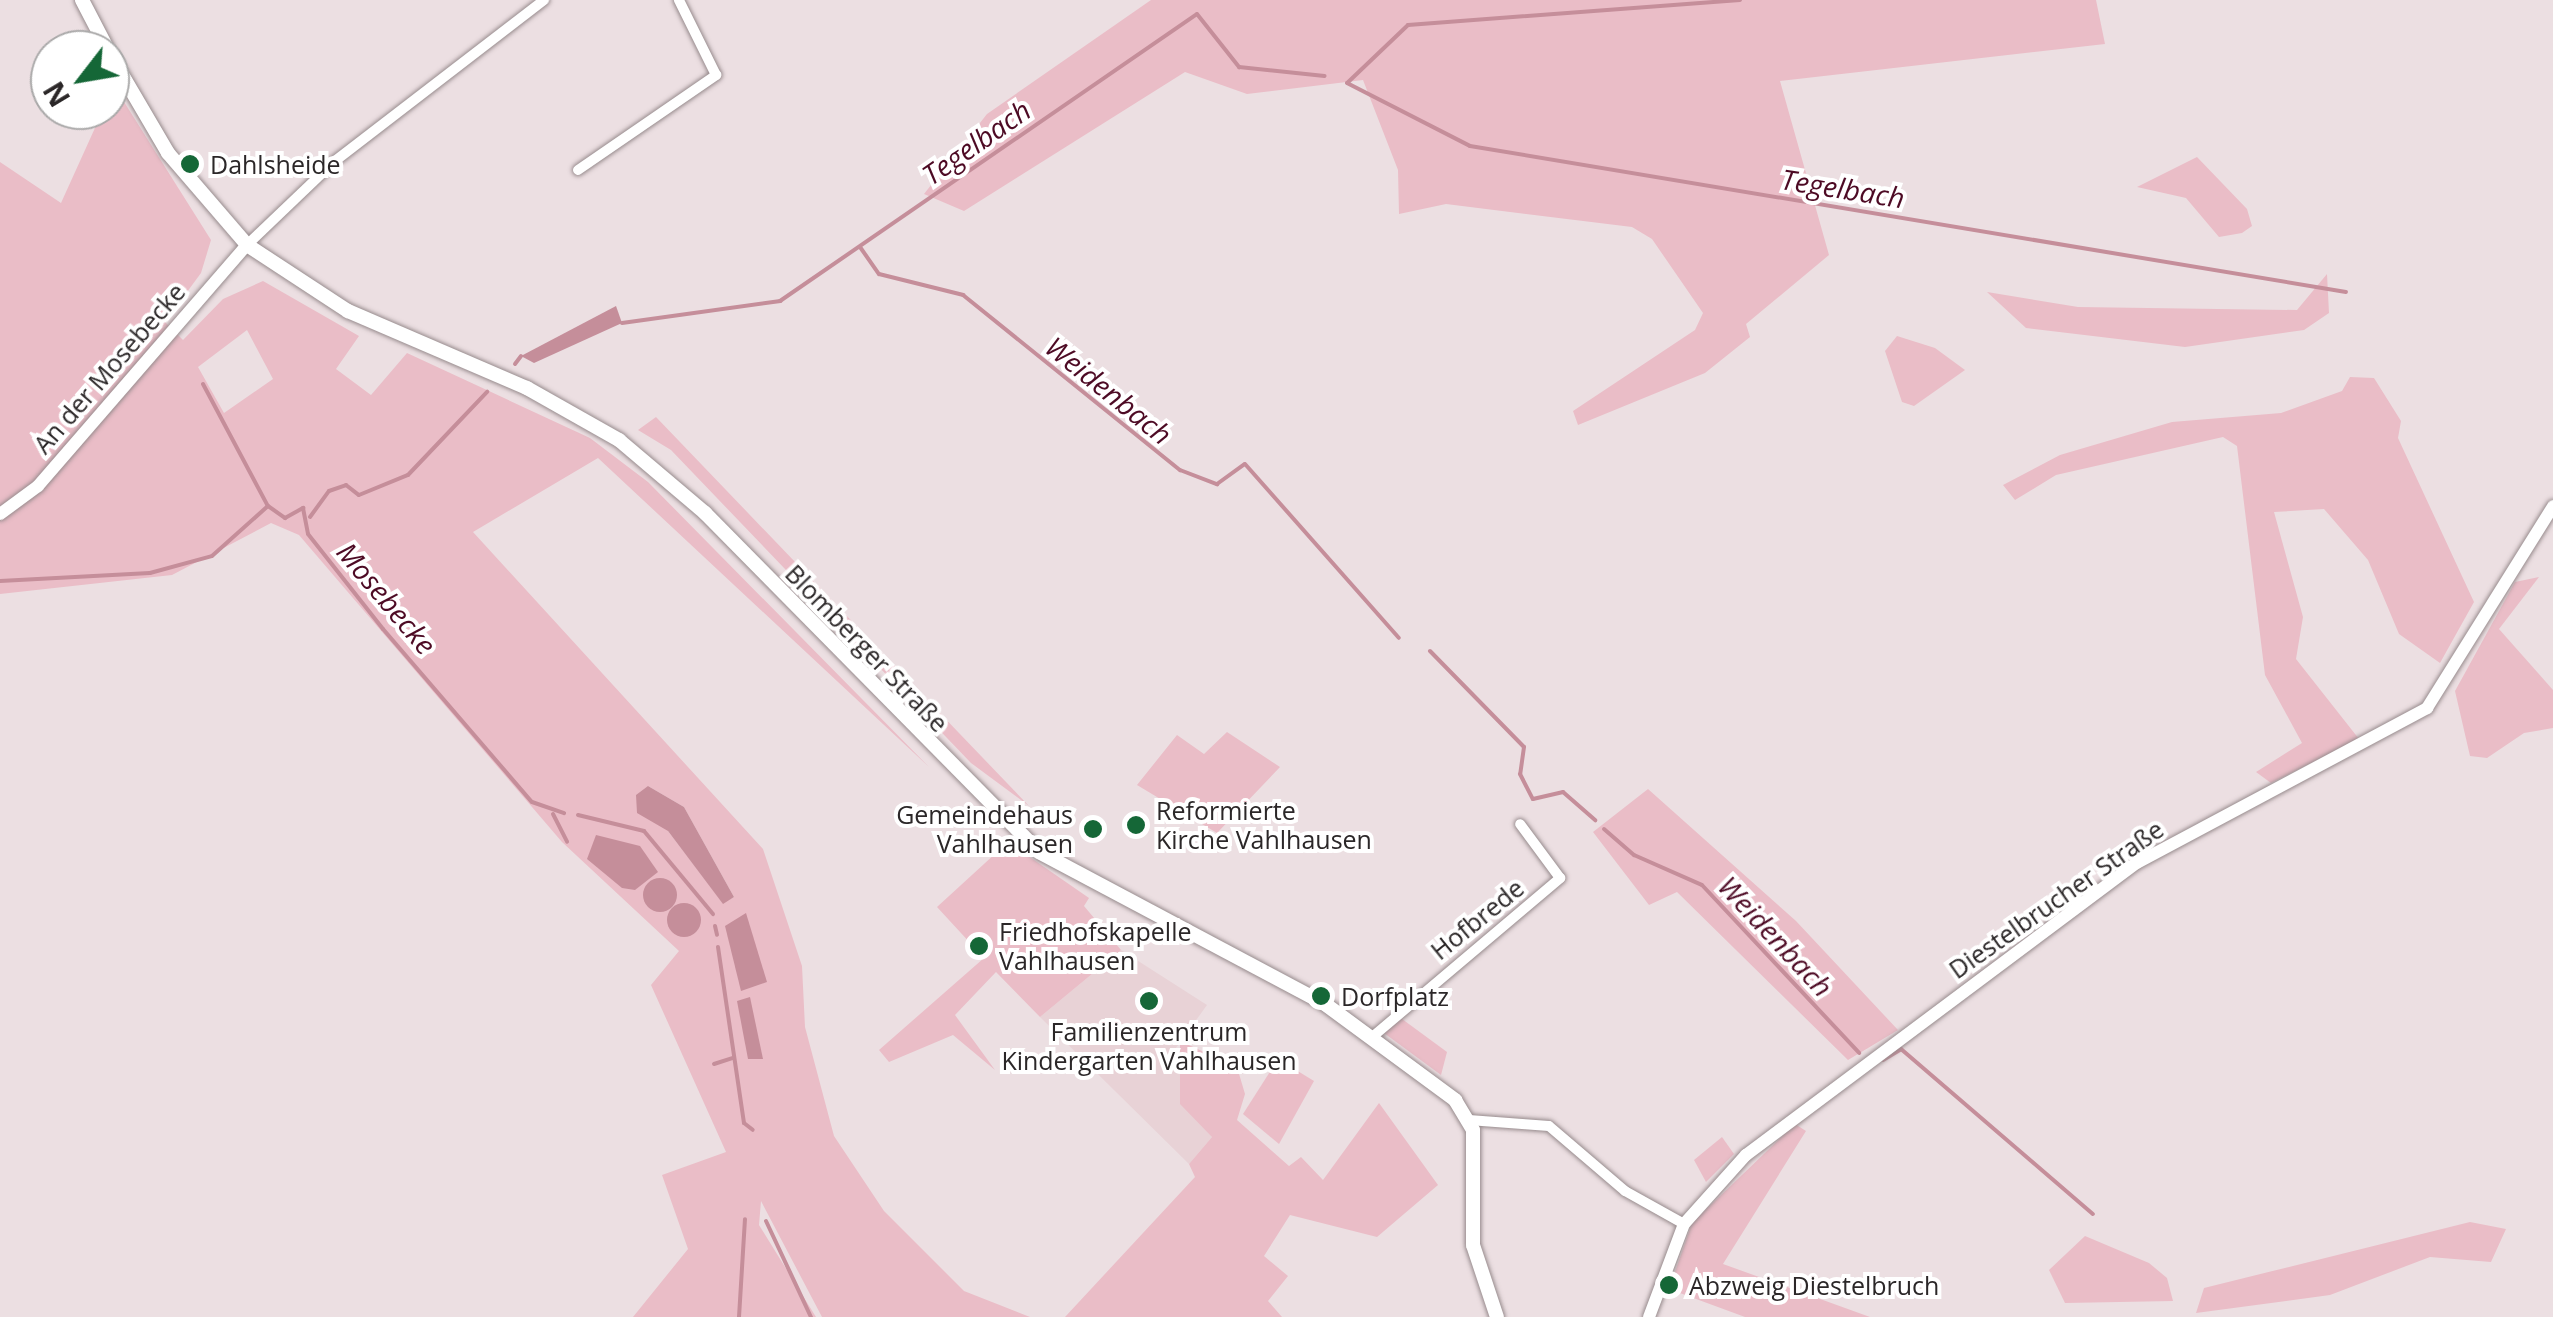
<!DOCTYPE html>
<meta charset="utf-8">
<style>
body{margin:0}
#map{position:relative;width:2553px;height:1317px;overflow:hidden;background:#ecdfe2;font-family:"Open Sans",sans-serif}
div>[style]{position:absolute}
.built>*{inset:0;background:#e8d2d6}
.green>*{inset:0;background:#eabdc7}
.water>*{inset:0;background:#c58e9a}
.round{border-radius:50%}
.stream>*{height:4px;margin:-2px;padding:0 2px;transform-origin:2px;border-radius:2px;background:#c58e9a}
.roads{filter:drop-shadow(0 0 2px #978b8d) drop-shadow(0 0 2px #978b8d)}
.minor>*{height:10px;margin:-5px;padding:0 5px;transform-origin:5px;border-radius:5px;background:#fff}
.tertiary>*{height:12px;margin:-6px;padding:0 6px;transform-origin:6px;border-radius:6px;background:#fff}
.secondary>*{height:14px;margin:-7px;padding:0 7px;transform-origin:7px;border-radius:7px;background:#fff}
.dots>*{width:28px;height:28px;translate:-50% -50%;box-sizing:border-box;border:5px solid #fff;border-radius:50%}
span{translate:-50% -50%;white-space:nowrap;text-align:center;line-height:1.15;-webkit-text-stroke:8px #fff;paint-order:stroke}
.poi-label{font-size:25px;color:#2b2728}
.left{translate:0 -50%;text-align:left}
.right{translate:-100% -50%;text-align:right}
.street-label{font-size:25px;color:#2b2728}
.water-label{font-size:28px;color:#4d0a24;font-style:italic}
.north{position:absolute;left:30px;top:30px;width:100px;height:100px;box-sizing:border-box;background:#fff;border:2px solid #aaa9a9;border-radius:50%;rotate:239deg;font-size:28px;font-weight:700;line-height:40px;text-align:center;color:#2b2728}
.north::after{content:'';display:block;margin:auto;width:35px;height:45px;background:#156737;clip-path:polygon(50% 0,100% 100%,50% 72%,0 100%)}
</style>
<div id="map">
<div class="built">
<i style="clip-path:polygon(1121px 950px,1207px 1005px,1176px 1048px,1183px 1093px,1212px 1137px,1189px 1164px,1040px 1017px)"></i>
</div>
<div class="green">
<i style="clip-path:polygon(1151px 0,2096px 0,2105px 44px,1780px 81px,1829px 255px,1746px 324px,1750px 337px,1705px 373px,1578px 425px,1573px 411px,1695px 330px,1703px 313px,1652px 239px,1632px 227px,1446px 204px,1399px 214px,1398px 170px,1363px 80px,1247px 94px,1185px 72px,964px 211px,924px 194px,987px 114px)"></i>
<i style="clip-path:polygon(evenodd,114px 86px,211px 240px,201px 273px,165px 322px,183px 340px,223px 299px,263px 281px,359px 336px,336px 369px,371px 395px,407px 353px,590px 438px,648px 482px,929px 767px,598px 458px,473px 532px,763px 849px,802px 966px,805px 1027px,834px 1136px,884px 1211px,964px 1291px,1030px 1317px,822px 1317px,761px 1201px,759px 1225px,816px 1317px,633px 1317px,688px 1249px,662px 1175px,726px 1152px,651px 985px,679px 951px,562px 842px,299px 535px,271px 523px,172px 575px,0 594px,0 162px,61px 203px,114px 86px,247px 330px,273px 379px,224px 413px,198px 367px,247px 330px,114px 86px,648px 786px,684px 807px,734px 897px,723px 903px,668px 831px,648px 786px)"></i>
<i style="clip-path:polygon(2197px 157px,2247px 209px,2252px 226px,2242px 233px,2219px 237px,2186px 198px,2137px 187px)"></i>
<i style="clip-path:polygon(2327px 274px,2329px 313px,2304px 330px,2185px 347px,2026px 328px,1987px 292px,2078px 307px,2297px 310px)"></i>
<i style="clip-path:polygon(1897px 336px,1935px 348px,1965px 370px,1914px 406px,1902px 402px,1885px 351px)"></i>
<i style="clip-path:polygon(2350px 377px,2374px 378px,2401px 421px,2398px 438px,2474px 602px,2440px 663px,2399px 634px,2368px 560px,2324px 509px,2274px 512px,2303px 617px,2296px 659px,2359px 739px,2271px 783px,2256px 772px,2302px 743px,2265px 675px,2237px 446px,2223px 437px,2056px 475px,2015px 500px,2003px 485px,2060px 455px,2172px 422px,2281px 413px,2342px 391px)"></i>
<i style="clip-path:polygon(656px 417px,1029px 806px,971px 763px,671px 450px,638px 430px)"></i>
<i style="clip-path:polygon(2539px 577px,2499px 629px,2553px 690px,2553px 728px,2524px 733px,2487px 758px,2470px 756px,2455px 691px,2515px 582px)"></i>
<i style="clip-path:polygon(1227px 732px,1280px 767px,1217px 833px,1137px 785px,1177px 735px,1204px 754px)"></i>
<i style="clip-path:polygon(1648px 789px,1796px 921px,1898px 1030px,1848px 1060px,1677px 892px,1649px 905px,1593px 832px)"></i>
<i style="clip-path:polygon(1008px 842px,1089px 898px,1084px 906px,1121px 950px,1040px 1017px,996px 972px,955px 1015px,995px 1070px,953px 1035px,889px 1062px,879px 1050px,984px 958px,937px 907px)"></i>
<i style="clip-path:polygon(1398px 1016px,1447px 1052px,1441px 1075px,1384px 1033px)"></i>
<i style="clip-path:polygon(1180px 1041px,1237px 1067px,1245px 1094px,1237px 1120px,1289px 1166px,1301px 1157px,1323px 1180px,1379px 1103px,1438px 1185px,1377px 1237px,1290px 1215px,1264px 1256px,1288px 1276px,1268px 1301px,1282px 1317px,1065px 1317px,1195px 1177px,1189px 1164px,1212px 1137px,1180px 1104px)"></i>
<i style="clip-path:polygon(1278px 1059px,1314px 1081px,1279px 1144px,1243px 1114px)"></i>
<i style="clip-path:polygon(1795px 1124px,1806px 1131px,1723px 1264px,1870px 1317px,1745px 1317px,1669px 1289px,1692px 1223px)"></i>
<i style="clip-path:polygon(1722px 1137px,1734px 1154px,1706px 1182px,1694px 1160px)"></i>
<i style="clip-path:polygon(2470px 1222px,2506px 1229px,2491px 1262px,2430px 1257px,2330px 1295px,2196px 1313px,2204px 1288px)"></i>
<i style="clip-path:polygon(2085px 1236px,2149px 1263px,2167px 1278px,2173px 1301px,2065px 1303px,2049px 1270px)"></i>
</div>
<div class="water">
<i style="clip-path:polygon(616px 306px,622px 323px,534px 363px,521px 356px)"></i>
<i style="clip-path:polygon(648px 786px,684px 807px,734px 897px,723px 904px,668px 831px,637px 813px,636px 795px)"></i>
<i style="clip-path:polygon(596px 835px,640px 846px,658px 872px,635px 890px,622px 888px,587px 859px)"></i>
<i class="round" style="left:643px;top:878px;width:34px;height:34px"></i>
<i class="round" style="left:667px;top:903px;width:34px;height:34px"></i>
<i style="clip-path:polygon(746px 913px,767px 982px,741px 991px,725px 926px)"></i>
<i style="clip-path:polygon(750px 997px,763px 1059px,748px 1059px,737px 1001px)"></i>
</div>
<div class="stream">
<i style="left:1740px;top:0;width:333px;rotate:175.7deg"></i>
<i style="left:1408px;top:25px;width:84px;rotate:136.4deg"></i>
<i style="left:1347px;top:83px;width:138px;rotate:27.1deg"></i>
<i style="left:1470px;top:146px;width:888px;rotate:9.46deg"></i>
<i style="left:860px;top:247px;width:33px;rotate:55deg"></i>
<i style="left:879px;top:274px;width:87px;rotate:14deg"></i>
<i style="left:963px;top:295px;width:279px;rotate:38.9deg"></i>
<i style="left:1180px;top:470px;width:40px;rotate:21deg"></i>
<i style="left:1217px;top:484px;width:34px;rotate:-36deg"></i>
<i style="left:1245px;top:464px;width:232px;rotate:48.5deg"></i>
<i style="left:622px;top:323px;width:160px;rotate:-7.9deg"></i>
<i style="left:780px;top:301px;width:506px;rotate:-34.54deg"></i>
<i style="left:1197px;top:14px;width:68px;rotate:51.6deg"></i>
<i style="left:1239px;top:67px;width:86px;rotate:6deg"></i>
<i style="left:515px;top:364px;width:10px;rotate:-53deg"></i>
<i style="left:203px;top:384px;width:138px;rotate:62deg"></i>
<i style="left:310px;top:517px;width:32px;rotate:-54deg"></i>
<i style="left:329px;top:491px;width:18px;rotate:-19deg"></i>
<i style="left:346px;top:485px;width:16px;rotate:38deg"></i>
<i style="left:359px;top:495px;width:53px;rotate:-22.2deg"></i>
<i style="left:408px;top:475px;width:115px;rotate:-46.4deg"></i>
<i style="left:0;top:581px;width:150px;rotate:-3.1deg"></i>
<i style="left:150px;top:573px;width:64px;rotate:-15.3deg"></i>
<i style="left:212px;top:556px;width:75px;rotate:-41.8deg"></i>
<i style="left:268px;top:506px;width:21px;rotate:35deg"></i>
<i style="left:285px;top:518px;width:21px;rotate:-29deg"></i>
<i style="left:303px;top:508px;width:26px;rotate:79deg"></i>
<i style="left:308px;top:534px;width:121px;rotate:51.7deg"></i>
<i style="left:383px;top:629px;width:228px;rotate:49.3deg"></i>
<i style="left:532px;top:802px;width:34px;rotate:19deg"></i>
<i style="left:1430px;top:651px;width:134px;rotate:45.6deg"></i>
<i style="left:1524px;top:747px;width:27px;rotate:98deg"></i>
<i style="left:1520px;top:774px;width:28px;rotate:63deg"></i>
<i style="left:1533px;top:799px;width:31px;rotate:-13deg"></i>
<i style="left:1563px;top:792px;width:43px;rotate:41.2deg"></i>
<i style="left:553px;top:814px;width:31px;rotate:63deg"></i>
<i style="left:578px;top:815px;width:68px;rotate:13.6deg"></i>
<i style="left:644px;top:831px;width:108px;rotate:50.3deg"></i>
<i style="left:1604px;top:829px;width:40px;rotate:41deg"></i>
<i style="left:1634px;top:855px;width:74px;rotate:23.8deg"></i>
<i style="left:1702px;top:885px;width:230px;rotate:46.9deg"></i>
<i style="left:715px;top:926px;width:9px;rotate:77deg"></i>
<i style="left:718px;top:947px;width:178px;rotate:81.6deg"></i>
<i style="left:744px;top:1123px;width:11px;rotate:38deg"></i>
<i style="left:1883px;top:1060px;width:21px;rotate:-31deg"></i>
<i style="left:1901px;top:1049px;width:253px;rotate:40.7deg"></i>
<i style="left:714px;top:1064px;width:20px;rotate:-18deg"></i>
<i style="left:766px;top:1221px;width:106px;rotate:64.9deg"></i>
<i style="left:739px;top:1317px;width:98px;rotate:-86.5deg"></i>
</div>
<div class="roads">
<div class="minor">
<i style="left:578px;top:170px;width:168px;rotate:-34.5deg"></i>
<i style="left:716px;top:75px;width:84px;rotate:-116.3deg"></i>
<i style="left:247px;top:245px;width:122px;rotate:-43.7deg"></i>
<i style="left:335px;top:161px;width:264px;rotate:-37.6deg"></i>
<i style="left:1371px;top:1038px;width:248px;rotate:-40.2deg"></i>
<i style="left:1560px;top:878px;width:67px;rotate:-126.5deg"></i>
<i style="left:1469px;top:1120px;width:80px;rotate:4.3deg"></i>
<i style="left:1549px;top:1126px;width:100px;rotate:40.5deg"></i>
<i style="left:1625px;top:1191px;width:68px;rotate:29.2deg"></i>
</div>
<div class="tertiary">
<i style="left:0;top:514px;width:47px;rotate:-36.4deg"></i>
<i style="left:38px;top:486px;width:319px;rotate:-49.1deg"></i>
<i style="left:1649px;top:1317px;width:99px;rotate:-69.4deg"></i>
<i style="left:1684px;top:1224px;width:93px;rotate:-48.1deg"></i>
<i style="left:1746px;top:1155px;width:488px;rotate:-36.8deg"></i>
<i style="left:2137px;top:863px;width:329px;rotate:-28.1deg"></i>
<i style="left:2427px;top:708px;width:238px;rotate:-58deg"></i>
</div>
<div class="secondary">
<i style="left:82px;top:0;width:56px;rotate:62.5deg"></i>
<i style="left:110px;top:54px;width:115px;rotate:59.6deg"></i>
<i style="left:168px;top:153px;width:121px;rotate:49.3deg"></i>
<i style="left:247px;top:245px;width:121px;rotate:33.2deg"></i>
<i style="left:348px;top:311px;width:195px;rotate:23.3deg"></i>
<i style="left:527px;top:388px;width:106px;rotate:29.5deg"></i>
<i style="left:619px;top:440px;width:113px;rotate:40.3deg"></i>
<i style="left:705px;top:513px;width:476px;rotate:45.4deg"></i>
<i style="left:1039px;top:852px;width:324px;rotate:28deg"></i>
<i style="left:1325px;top:1004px;width:162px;rotate:36.4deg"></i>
<i style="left:1455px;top:1100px;width:35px;rotate:59deg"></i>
<i style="left:1473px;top:1130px;width:115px;rotate:90deg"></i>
<i style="left:1473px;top:1245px;width:76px;rotate:71.6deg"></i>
</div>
</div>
<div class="dots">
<i style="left:190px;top:164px;background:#156737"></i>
<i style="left:1136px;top:825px;background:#156737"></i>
<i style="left:1093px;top:829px;background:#156737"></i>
<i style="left:979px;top:946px;background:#156737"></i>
<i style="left:1321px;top:996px;background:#156737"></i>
<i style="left:1149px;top:1001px;background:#156737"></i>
<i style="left:1669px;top:1285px;background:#156737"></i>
</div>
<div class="poi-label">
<span class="left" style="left:210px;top:164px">Dahlsheide</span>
<span class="left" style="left:1156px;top:825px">Reformierte<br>Kirche Vahlhausen</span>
<span class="right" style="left:1073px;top:829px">Gemeindehaus<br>Vahlhausen</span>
<span class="left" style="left:999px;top:946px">Friedhofskapelle<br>Vahlhausen</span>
<span class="left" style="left:1341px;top:996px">Dorfplatz</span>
<span style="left:1149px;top:1046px">Familienzentrum<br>Kindergarten Vahlhausen</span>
<span class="left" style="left:1689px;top:1285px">Abzweig Diestelbruch</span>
</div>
<div class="street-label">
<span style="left:109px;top:368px;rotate:-49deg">An der Mosebecke</span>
<span style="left:867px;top:648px;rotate:46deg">Blomberger Straße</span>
<span style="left:2056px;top:899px;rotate:-35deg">Diestelbrucher Straße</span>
<span style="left:1477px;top:919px;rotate:-39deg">Hofbrede</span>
</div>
<div class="water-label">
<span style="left:976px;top:142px;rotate:-35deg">Tegelbach</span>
<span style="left:1843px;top:188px;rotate:9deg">Tegelbach</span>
<span style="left:1109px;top:390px;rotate:39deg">Weidenbach</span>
<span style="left:387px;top:598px;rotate:50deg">Mosebecke</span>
<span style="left:1776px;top:936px;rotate:47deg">Weidenbach</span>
</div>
<div class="north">N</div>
</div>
